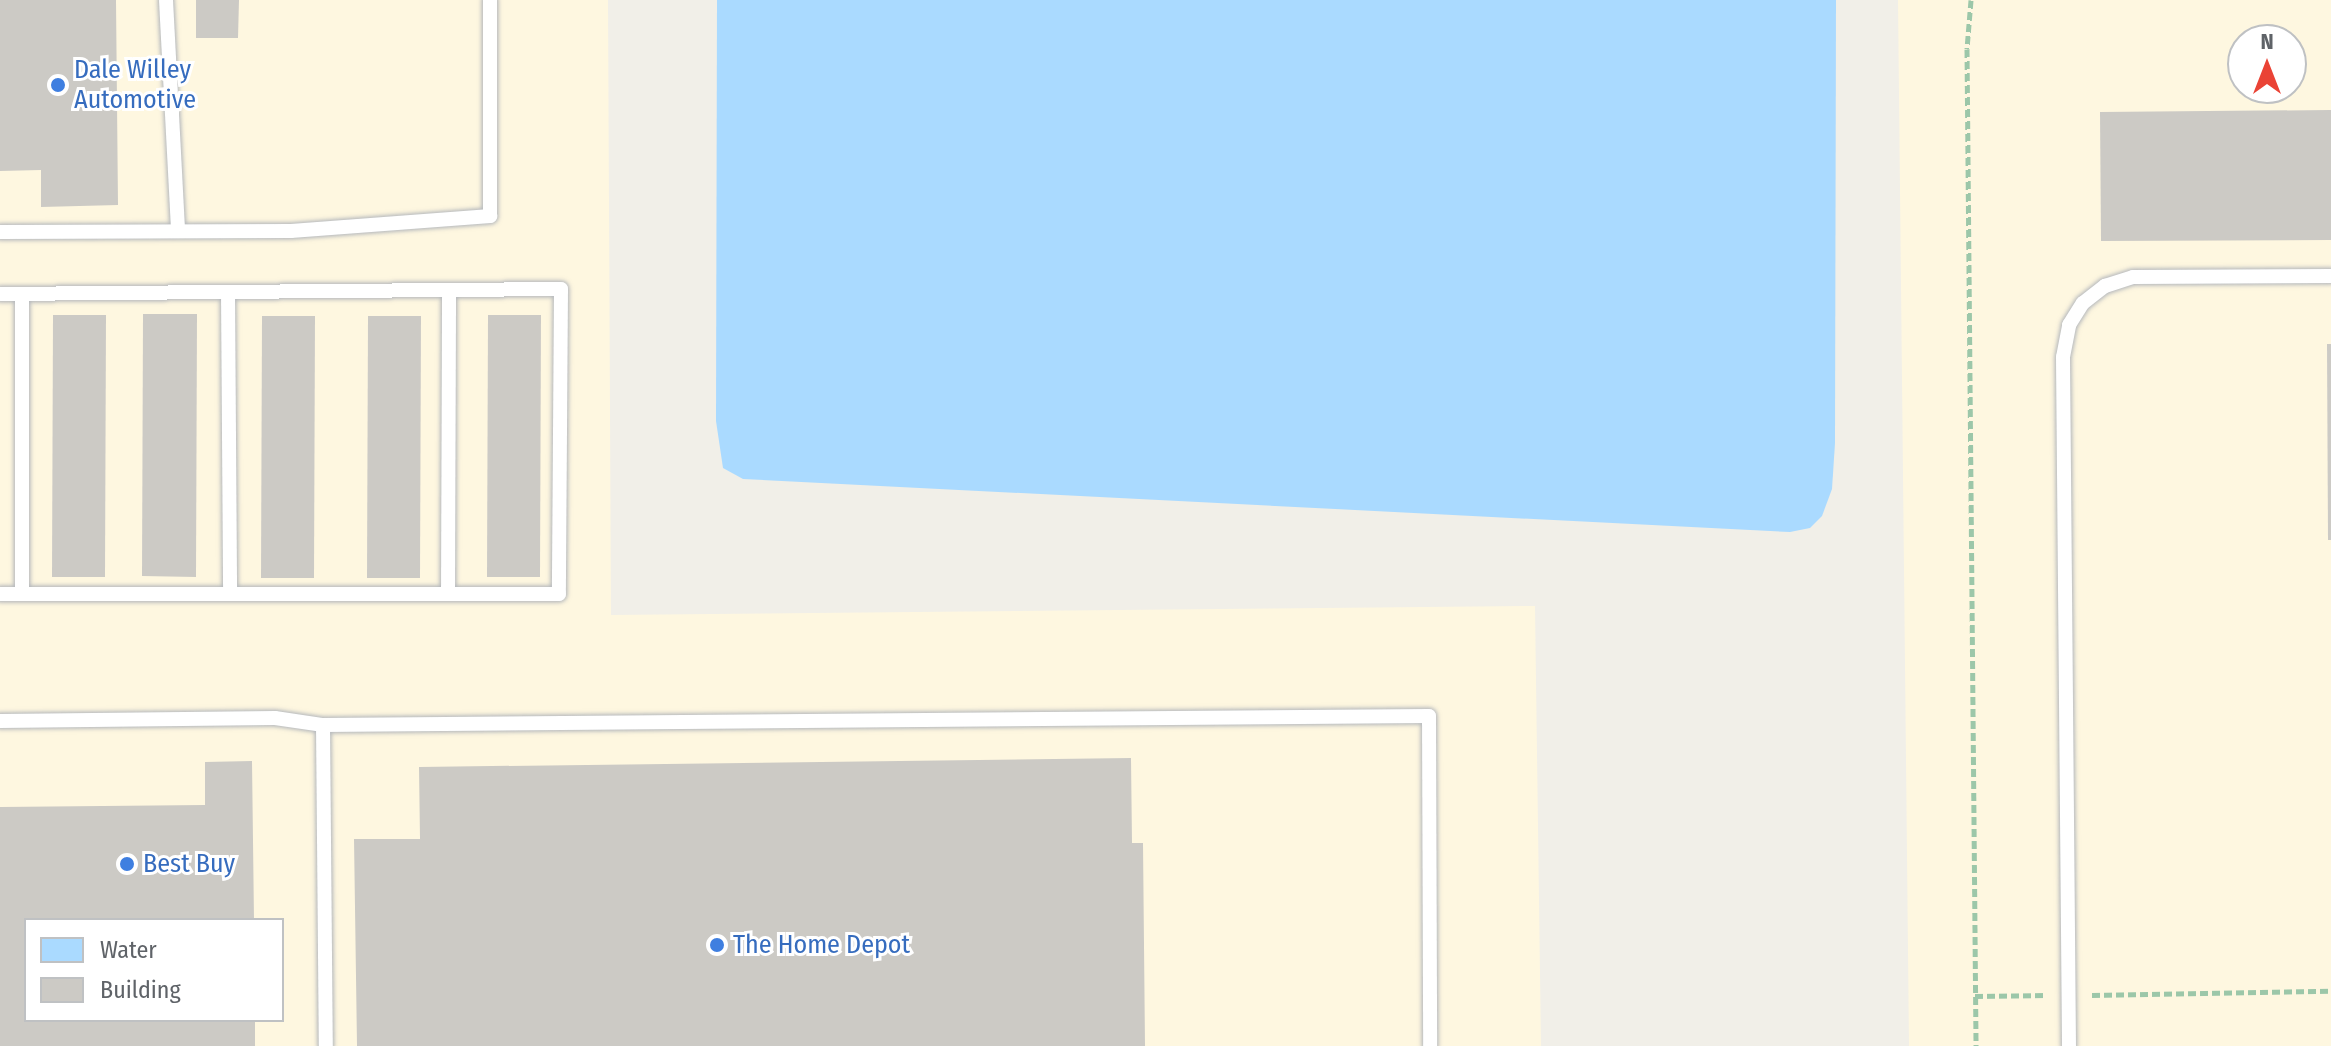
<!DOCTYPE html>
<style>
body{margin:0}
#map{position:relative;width:2331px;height:1046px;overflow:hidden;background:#f1efe8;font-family:"Fira Sans Condensed",sans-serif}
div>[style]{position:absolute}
.commercial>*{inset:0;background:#fef7e0}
.water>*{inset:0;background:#aadaff}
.building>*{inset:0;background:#cccac5}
.path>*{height:5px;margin-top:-2.5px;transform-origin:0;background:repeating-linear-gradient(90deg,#9cc7a9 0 8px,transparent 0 12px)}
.roads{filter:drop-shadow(0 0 2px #b5b8bc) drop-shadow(0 0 2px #b5b8bc)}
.lane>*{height:14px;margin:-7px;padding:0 7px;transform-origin:7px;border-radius:7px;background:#fff}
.dots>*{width:22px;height:22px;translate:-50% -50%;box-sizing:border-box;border:4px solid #fff;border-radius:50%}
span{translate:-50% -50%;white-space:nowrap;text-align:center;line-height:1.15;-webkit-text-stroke:6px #fff;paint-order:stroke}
.shop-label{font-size:26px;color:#366cbe}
.left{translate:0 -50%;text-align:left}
.legend{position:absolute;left:24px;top:918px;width:260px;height:104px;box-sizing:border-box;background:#fff;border:2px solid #bfc1c3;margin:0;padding:10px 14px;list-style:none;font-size:24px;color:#5f6368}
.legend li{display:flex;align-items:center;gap:16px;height:40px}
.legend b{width:40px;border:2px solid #bfc1c3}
.north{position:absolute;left:2227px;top:24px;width:80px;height:80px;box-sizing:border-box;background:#fff;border:2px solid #bfc1c3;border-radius:50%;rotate:0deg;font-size:22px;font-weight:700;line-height:32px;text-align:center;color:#5f6368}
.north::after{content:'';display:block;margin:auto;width:28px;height:36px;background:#ea4335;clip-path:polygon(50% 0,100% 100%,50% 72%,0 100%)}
</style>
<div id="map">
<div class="commercial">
<i style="clip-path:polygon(evenodd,0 0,608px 0,611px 615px,1535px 606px,1541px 1046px,0 1046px,0 0,26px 920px,282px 920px,282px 1020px,26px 1020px,26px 920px)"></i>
<i style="clip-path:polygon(evenodd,1898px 0,2331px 0,2331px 1046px,1909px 1046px,1898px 0,2243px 40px,2291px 40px,2291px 88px,2243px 88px,2243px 40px)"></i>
</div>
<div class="water">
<i style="clip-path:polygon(717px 0,1836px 0,1835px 443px,1832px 489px,1822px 516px,1810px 528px,1790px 532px,743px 479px,723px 468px,716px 421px)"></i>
</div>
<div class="building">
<i style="clip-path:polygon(0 0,116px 0,118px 205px,41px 207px,41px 170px,0 171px)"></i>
<i style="clip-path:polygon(196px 0,239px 0,238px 38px,196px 38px)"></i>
<i style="clip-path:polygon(2331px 110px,2331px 240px,2101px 241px,2100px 112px)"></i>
<i style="clip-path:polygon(143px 314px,197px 314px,196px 577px,142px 576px)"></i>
<i style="clip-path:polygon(53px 315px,106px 315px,105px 577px,52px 577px)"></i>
<i style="clip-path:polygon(488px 315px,541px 315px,540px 577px,487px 577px)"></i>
<i style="clip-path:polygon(262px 316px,315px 316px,314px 578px,261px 578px)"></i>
<i style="clip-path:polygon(368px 316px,421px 316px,420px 578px,367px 578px)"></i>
<i style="clip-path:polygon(2327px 344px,2331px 344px,2331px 540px,2328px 540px)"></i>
<i style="clip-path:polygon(1131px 758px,1132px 843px,1143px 843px,1145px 1046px,357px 1046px,354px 839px,420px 839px,419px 767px)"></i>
<i style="clip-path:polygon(252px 761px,254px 920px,26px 920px,26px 1020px,255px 1020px,255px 1046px,0 1046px,0 807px,205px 805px,205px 762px)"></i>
</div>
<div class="path">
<i style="left:1971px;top:0;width:49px;rotate:94.7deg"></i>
<i style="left:1967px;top:49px;width:997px;rotate:89.48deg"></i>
<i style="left:2092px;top:995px;width:239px;rotate:-1deg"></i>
<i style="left:1975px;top:996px;width:71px;rotate:-0.8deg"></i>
</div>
<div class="roads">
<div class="lane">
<i style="left:166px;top:0;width:228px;rotate:87deg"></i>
<i style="left:0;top:232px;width:291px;rotate:-0.2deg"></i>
<i style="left:291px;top:231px;width:200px;rotate:-4.3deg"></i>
<i style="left:490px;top:216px;width:216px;rotate:-90deg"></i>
<i style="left:228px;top:292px;width:302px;rotate:89.6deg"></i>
<i style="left:0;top:294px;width:561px;rotate:-0.51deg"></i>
<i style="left:561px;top:289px;width:305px;rotate:90.4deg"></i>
<i style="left:559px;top:594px;width:559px;rotate:180deg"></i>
<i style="left:22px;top:594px;width:300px;rotate:-90deg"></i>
<i style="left:448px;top:594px;width:304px;rotate:-89.8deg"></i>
<i style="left:0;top:721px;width:275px;rotate:-0.6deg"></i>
<i style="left:275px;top:718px;width:49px;rotate:8.3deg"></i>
<i style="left:323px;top:725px;width:1106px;rotate:-0.47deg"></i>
<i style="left:1429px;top:716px;width:330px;rotate:89.8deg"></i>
<i style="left:323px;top:725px;width:321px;rotate:89.5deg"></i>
<i style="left:2069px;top:1046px;width:689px;rotate:-90.5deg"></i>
<i style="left:2063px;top:357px;width:33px;rotate:-79deg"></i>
<i style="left:2069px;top:325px;width:26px;rotate:-58deg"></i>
<i style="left:2083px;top:303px;width:28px;rotate:-38deg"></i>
<i style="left:2105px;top:286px;width:29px;rotate:-18deg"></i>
<i style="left:2133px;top:277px;width:198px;rotate:-0.3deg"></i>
</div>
</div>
<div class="dots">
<i style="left:58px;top:85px;background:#3f7fe0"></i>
<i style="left:127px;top:864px;background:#3f7fe0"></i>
<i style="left:717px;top:945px;background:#3f7fe0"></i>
</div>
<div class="shop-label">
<span class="left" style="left:74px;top:85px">Dale Willey<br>Automotive</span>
<span class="left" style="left:143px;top:864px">Best Buy</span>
<span class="left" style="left:733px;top:945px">The Home Depot</span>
</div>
<ul class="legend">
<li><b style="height:22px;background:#aadaff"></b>Water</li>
<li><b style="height:22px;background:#cccac5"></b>Building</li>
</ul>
<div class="north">N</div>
</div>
